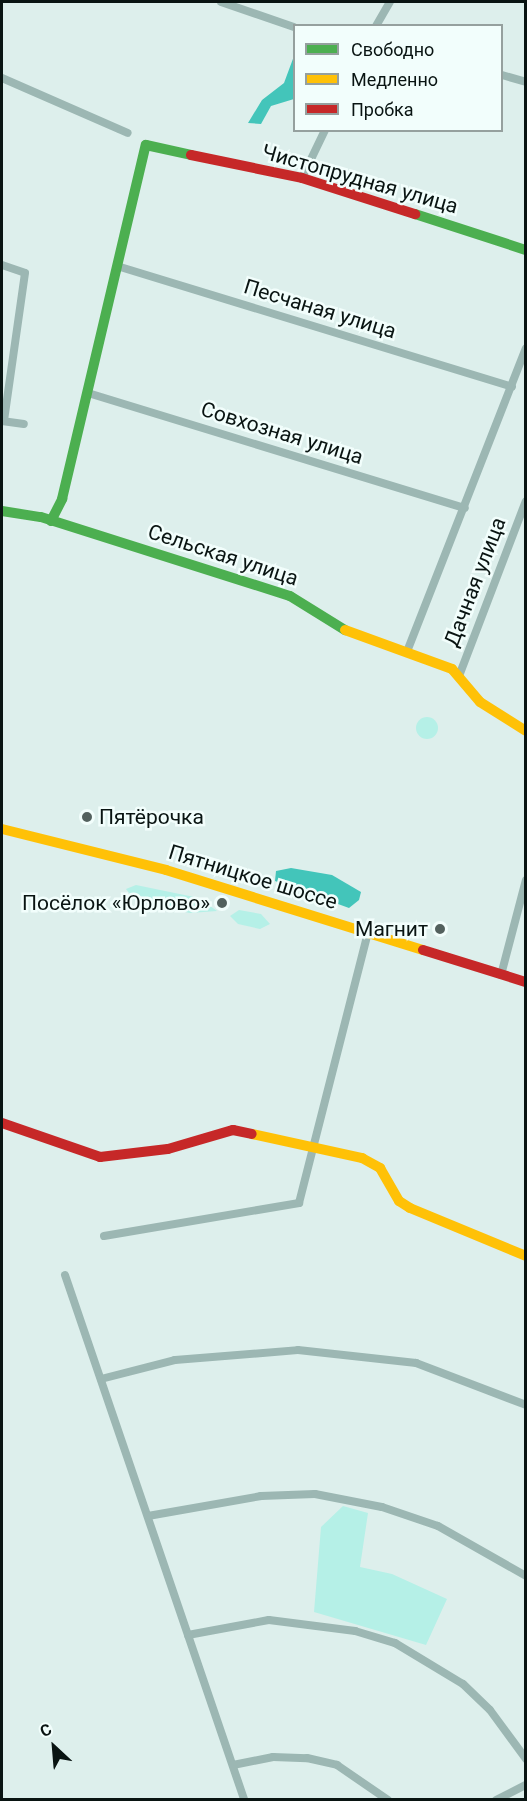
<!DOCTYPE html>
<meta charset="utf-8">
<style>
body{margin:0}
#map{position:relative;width:527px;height:1801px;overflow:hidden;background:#ddefec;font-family:Roboto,sans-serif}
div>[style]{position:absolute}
.green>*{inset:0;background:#b5f0e7}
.round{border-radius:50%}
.water>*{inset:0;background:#43c5ba}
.street>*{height:8px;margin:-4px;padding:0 4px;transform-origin:4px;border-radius:4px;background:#9cb7b3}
.fast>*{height:10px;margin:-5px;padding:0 5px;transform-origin:5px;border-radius:5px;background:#4caf50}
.slow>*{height:10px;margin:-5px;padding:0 5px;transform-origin:5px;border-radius:5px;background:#ffc107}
.jam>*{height:10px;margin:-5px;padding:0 5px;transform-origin:5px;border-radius:5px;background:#c62828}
.dots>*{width:16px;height:16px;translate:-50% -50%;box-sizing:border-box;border:3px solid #f2fefc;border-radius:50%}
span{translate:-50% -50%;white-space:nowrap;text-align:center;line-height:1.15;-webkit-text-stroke:5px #f2fefc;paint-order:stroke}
.street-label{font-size:21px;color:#091412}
.poi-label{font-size:21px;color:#091412}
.left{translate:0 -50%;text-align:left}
.right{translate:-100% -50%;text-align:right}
.frame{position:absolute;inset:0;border:3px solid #091412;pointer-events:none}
.legend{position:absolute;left:293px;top:24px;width:210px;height:108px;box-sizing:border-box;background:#f2fefc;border:2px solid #95a09e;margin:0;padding:8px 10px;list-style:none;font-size:18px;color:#091412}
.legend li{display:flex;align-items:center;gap:12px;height:30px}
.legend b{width:30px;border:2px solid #95a09e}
.north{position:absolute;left:24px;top:1717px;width:60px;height:60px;-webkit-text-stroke:4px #f2fefc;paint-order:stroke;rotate:334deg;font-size:16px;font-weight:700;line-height:24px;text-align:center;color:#091412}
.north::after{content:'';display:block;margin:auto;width:21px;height:27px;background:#091412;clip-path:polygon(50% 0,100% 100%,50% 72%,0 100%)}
</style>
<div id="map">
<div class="green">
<i class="round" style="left:416px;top:717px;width:22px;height:22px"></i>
<i style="clip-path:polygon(136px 885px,199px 898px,217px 911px,190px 913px,136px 902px,126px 889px)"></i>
<i style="clip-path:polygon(239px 910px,261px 914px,270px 924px,260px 929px,238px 924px,230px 916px)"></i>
<i style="clip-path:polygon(343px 1506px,368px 1513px,360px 1567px,392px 1574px,447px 1599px,426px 1645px,314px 1612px,321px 1527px)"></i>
</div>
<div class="water">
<i style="clip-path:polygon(294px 56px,294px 99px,271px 106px,261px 124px,248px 123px,262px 100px,284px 83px)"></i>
<i style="clip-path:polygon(291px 868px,332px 875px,361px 892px,359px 900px,349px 908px,275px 881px,276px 871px)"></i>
</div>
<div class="street">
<i style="left:221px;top:2px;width:77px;rotate:18.9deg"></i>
<i style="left:376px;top:26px;width:28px;rotate:-60deg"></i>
<i style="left:502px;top:75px;width:25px;rotate:16deg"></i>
<i style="left:2px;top:78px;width:137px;rotate:23.6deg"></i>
<i style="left:302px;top:178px;width:53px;rotate:-64.4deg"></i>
<i style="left:2px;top:265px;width:24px;rotate:19deg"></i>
<i style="left:25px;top:273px;width:149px;rotate:98.1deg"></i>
<i style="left:117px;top:266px;width:413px;rotate:17deg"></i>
<i style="left:88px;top:393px;width:394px;rotate:17deg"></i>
<i style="left:2px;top:421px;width:22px;rotate:8deg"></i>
<i style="left:408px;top:649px;width:323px;rotate:-68.6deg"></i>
<i style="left:459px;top:676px;width:187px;rotate:-69.1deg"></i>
<i style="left:501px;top:975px;width:98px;rotate:-75.3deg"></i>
<i style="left:104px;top:1236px;width:198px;rotate:-9.6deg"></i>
<i style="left:299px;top:1203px;width:279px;rotate:-75.7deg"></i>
<i style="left:65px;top:1275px;width:554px;rotate:71.14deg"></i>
<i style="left:101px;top:1379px;width:76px;rotate:-14.4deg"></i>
<i style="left:175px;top:1360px;width:123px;rotate:-4.6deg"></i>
<i style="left:298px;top:1350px;width:119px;rotate:6.3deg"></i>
<i style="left:416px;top:1363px;width:118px;rotate:20.9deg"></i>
<i style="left:148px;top:1516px;width:115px;rotate:-10deg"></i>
<i style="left:261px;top:1496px;width:54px;rotate:-2.1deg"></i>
<i style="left:315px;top:1494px;width:68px;rotate:11deg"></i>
<i style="left:382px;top:1507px;width:59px;rotate:18.7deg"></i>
<i style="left:438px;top:1526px;width:101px;rotate:29.6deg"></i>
<i style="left:188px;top:1635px;width:82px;rotate:-10.5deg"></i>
<i style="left:269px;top:1620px;width:87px;rotate:7.3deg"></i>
<i style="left:355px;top:1631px;width:42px;rotate:16.7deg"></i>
<i style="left:395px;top:1643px;width:79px;rotate:31.1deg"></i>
<i style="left:463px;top:1684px;width:37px;rotate:44deg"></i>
<i style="left:490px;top:1710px;width:61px;rotate:53.7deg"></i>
<i style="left:233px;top:1765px;width:41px;rotate:-11.3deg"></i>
<i style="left:273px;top:1757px;width:34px;rotate:2deg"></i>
<i style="left:307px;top:1758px;width:31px;rotate:13deg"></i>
<i style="left:337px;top:1765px;width:62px;rotate:34.5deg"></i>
<i style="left:496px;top:1800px;width:34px;rotate:-27deg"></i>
</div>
<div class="fast">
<i style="left:415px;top:214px;width:117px;rotate:18deg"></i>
<i style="left:2px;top:511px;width:39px;rotate:9deg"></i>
<i style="left:41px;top:517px;width:261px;rotate:17.6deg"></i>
<i style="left:290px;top:596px;width:65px;rotate:31.7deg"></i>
<i style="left:51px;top:521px;width:25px;rotate:-63deg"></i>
<i style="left:62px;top:499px;width:364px;rotate:-76.7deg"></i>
<i style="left:146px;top:145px;width:46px;rotate:12.5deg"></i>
</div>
<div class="slow">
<i style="left:345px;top:630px;width:114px;rotate:20deg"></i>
<i style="left:452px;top:669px;width:43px;rotate:49.7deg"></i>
<i style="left:480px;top:702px;width:54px;rotate:32.2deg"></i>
<i style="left:2px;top:829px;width:169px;rotate:14deg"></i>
<i style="left:166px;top:870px;width:269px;rotate:17.3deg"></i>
<i style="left:252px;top:1134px;width:113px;rotate:12.3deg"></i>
<i style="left:362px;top:1158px;width:21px;rotate:29deg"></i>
<i style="left:380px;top:1168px;width:38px;rotate:60deg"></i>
<i style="left:399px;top:1201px;width:13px;rotate:32deg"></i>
<i style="left:410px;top:1208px;width:126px;rotate:22.5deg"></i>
</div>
<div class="jam">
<i style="left:191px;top:155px;width:113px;rotate:11.7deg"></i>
<i style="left:302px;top:178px;width:119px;rotate:17.7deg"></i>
<i style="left:423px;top:950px;width:108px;rotate:17.3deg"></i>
<i style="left:2px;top:1123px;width:104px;rotate:19.1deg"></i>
<i style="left:100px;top:1157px;width:68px;rotate:-6.7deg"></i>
<i style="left:168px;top:1149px;width:68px;rotate:-16.3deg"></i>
<i style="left:233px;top:1130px;width:19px;rotate:12deg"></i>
</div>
<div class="dots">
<i style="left:87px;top:817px;background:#53615e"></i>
<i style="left:222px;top:903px;background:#53615e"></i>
<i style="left:440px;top:929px;background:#53615e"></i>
</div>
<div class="street-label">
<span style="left:360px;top:179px;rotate:16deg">Чистопрудная улица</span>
<span style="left:320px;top:309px;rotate:17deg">Песчаная улица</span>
<span style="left:282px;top:433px;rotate:17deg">Совхозная улица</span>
<span style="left:223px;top:555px;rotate:18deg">Сельская улица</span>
<span style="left:475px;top:582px;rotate:-69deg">Дачная улица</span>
<span style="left:253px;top:877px;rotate:17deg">Пятницкое шоссе</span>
</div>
<div class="poi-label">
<span class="left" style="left:99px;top:817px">Пятёрочка</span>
<span class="right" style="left:210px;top:903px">Посёлок «Юрлово»</span>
<span class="right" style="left:428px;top:929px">Магнит</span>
</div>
<div class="frame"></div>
<ul class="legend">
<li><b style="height:8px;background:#4caf50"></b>Свободно</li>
<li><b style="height:8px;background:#ffc107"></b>Медленно</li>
<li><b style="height:8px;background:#c62828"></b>Пробка</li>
</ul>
<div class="north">С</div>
</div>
